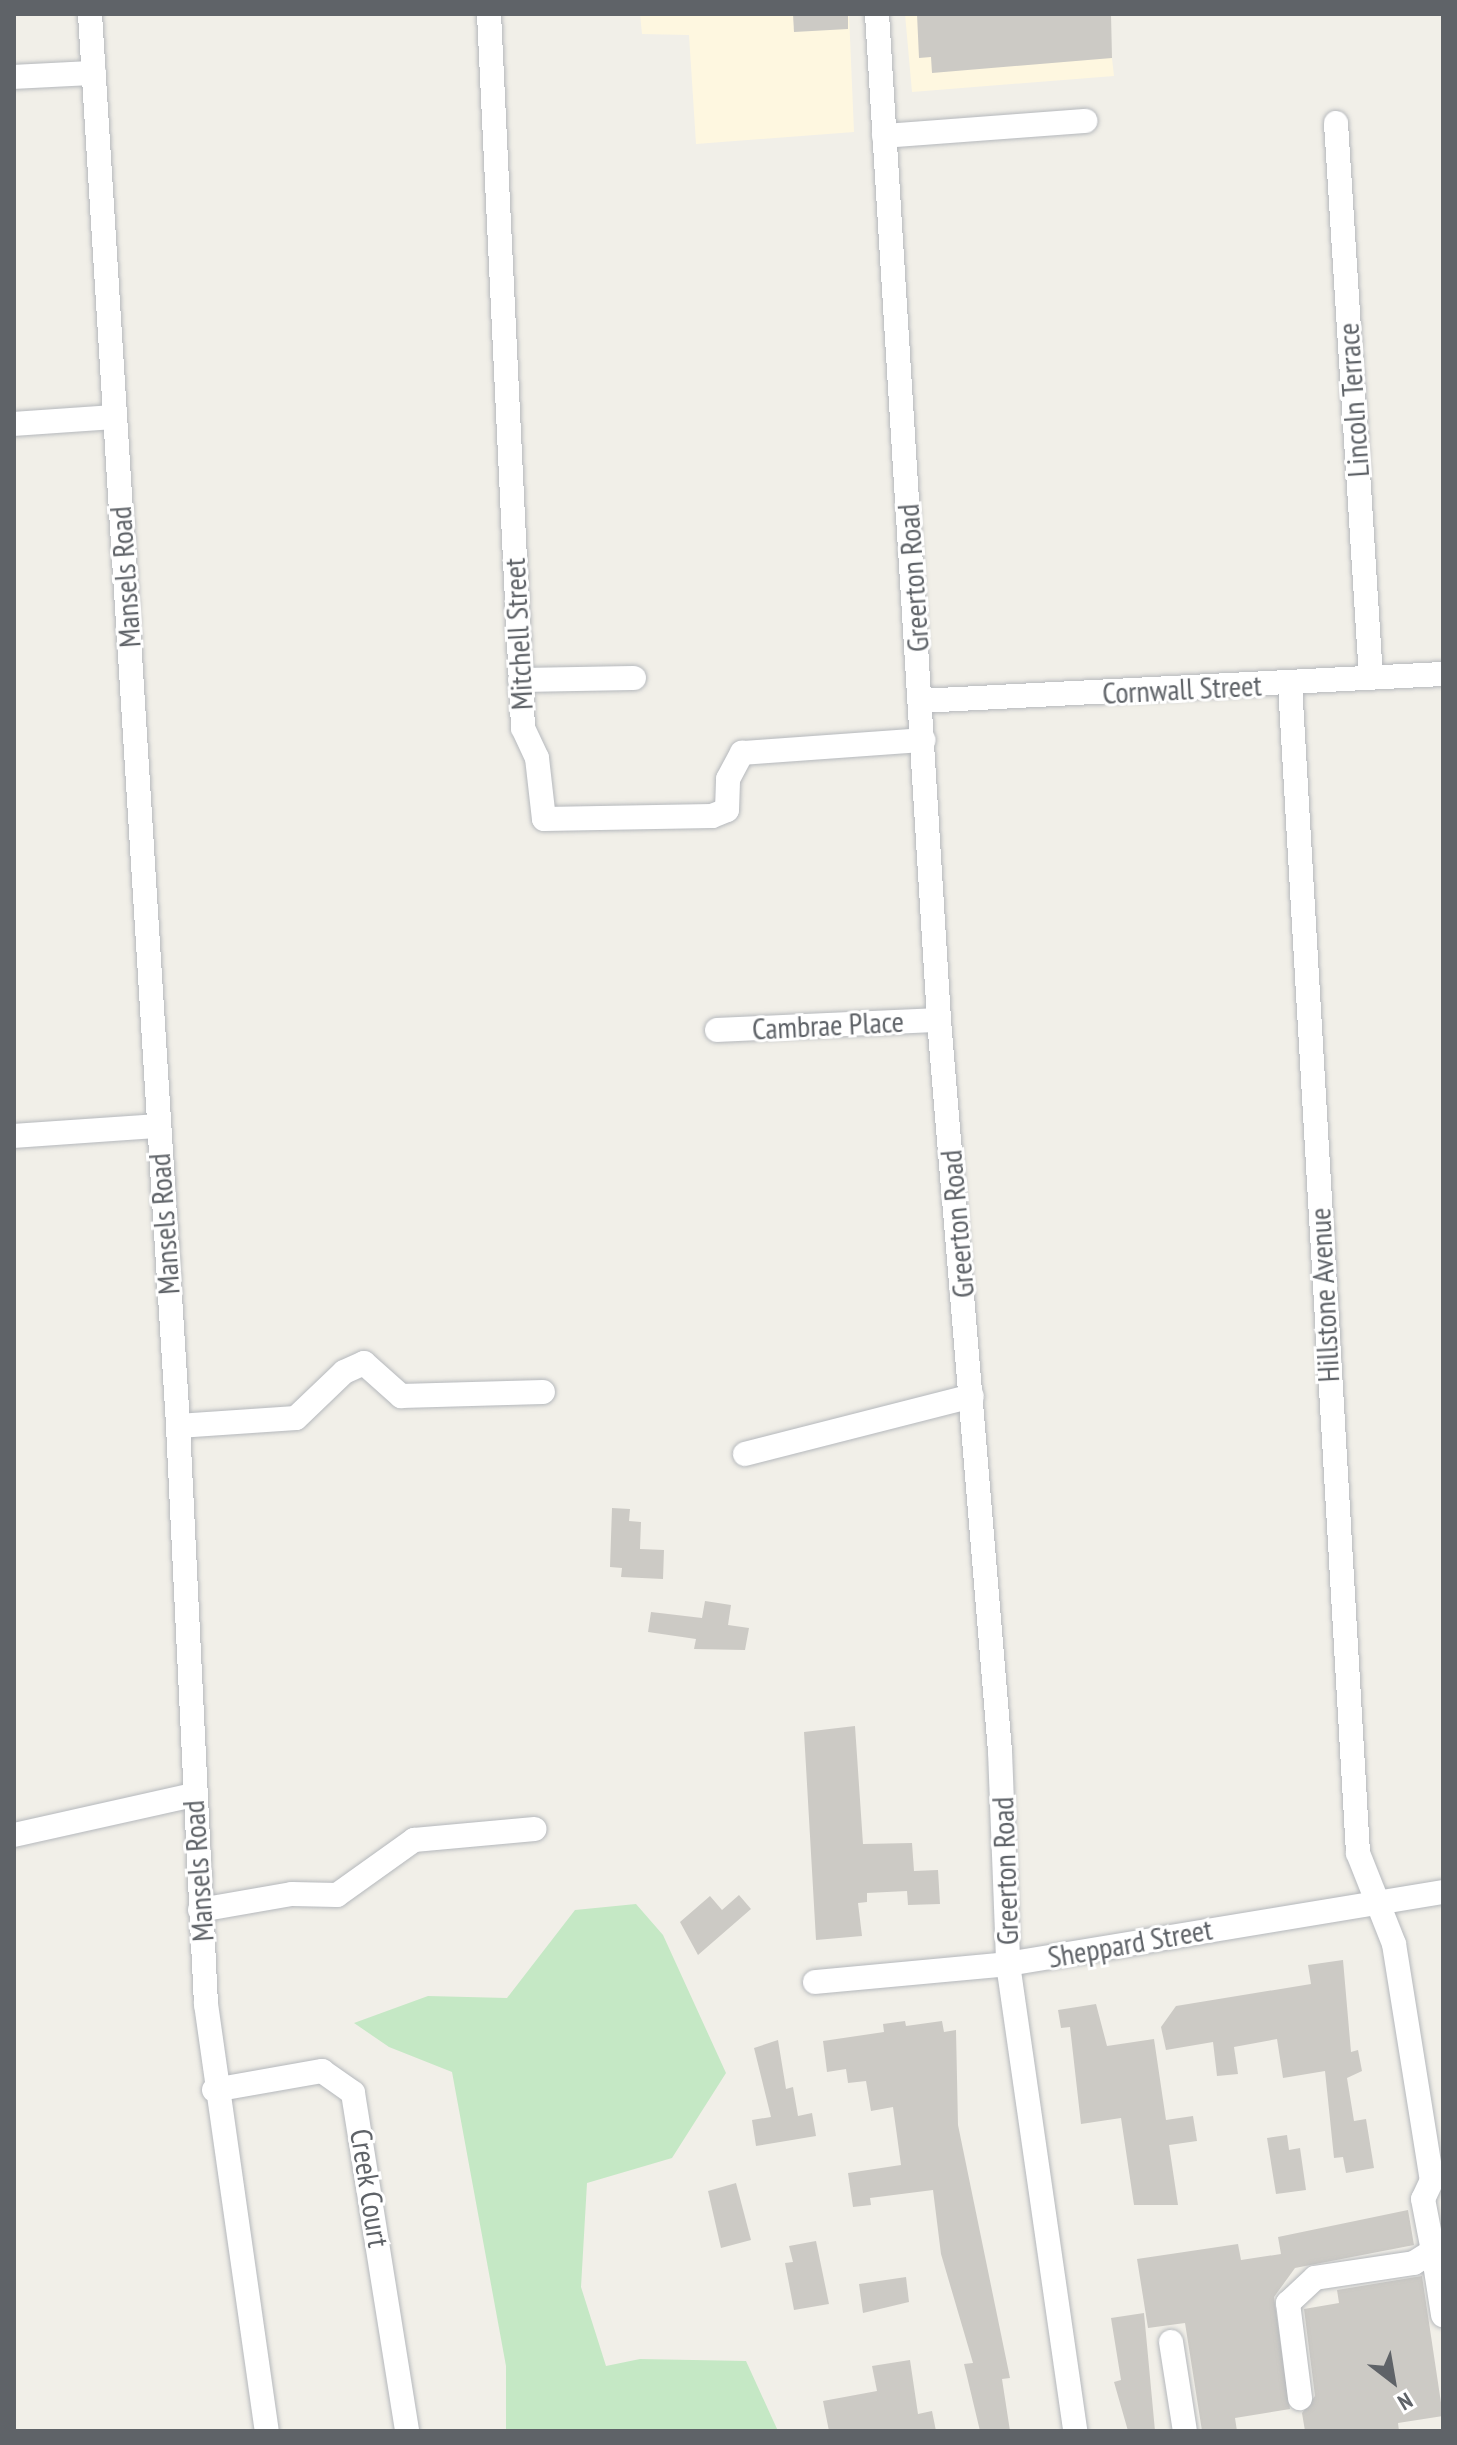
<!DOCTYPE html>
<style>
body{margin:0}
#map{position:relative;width:1457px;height:2445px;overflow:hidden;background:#f1efe8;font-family:"PT Sans Narrow",sans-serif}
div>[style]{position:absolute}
.commercial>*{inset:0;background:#fef7e0}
.green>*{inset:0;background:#c5e8c5}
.building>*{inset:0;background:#cccac5}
.roads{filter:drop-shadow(0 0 2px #b5b8bc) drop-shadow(0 0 2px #b5b8bc)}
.minor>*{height:24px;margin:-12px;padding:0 12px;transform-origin:12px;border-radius:12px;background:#fff}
span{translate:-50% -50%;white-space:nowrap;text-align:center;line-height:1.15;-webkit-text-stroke:6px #fff;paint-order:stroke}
.street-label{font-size:30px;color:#5f6368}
.frame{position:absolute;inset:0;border:16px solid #5f6368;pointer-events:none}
.north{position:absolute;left:1353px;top:2341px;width:80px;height:80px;-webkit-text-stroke:6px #fff;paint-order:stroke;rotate:149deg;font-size:22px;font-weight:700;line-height:32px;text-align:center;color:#5f6368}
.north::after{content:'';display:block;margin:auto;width:28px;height:36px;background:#5f6368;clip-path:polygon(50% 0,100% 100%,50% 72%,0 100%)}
</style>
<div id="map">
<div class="commercial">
<i style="clip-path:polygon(640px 14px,849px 14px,854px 132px,696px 144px,689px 35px,642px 34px)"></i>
<i style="clip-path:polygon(905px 14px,1107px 14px,1114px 76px,912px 92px)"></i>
</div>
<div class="green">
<i style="clip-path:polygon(636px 1904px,663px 1935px,726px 2073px,672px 2158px,587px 2183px,581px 2287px,606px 2366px,640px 2359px,746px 2361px,778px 2431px,506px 2431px,506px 2366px,452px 2072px,389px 2047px,354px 2023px,428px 1996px,507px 1998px,575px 1910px)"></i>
</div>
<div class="building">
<i style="clip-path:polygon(793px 14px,848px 14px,848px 29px,794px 32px)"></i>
<i style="clip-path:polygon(917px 14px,1111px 14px,1112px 58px,932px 73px,931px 57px,919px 58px)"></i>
<i style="clip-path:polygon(612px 1508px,630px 1509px,629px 1521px,641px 1522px,640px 1549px,664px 1550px,663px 1579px,621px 1577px,622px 1568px,610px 1567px)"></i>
<i style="clip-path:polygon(705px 1601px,731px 1605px,728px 1625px,749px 1628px,745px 1650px,694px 1649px,696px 1639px,648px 1632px,651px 1612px,702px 1618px)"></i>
<i style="clip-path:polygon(855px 1726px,863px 1844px,912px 1843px,914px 1871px,938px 1870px,940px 1904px,908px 1905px,907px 1891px,867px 1893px,867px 1902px,858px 1903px,862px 1936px,816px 1940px,804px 1732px)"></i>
<i style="clip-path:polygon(739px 1895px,751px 1909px,698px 1955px,680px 1922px,710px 1896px,722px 1910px)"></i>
<i style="clip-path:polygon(1343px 1960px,1351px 2052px,1358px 2050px,1362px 2071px,1347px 2078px,1354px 2121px,1366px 2119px,1374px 2168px,1346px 2173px,1343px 2157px,1334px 2158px,1325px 2071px,1283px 2078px,1277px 2039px,1234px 2047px,1238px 2074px,1217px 2076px,1213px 2042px,1166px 2050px,1161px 2027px,1176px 2006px,1311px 1984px,1308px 1965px)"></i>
<i style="clip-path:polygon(1096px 2004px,1107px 2046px,1154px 2039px,1166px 2120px,1193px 2116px,1197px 2141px,1169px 2145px,1178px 2205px,1134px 2205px,1121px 2118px,1081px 2124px,1070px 2027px,1061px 2028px,1058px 2010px)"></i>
<i style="clip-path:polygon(905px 2021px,906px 2026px,942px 2021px,944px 2032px,956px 2030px,958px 2125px,1010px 2378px,1002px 2379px,1010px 2431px,980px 2431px,964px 2364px,973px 2363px,941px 2254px,933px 2190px,870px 2198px,871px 2205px,853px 2207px,848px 2173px,901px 2165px,893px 2107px,871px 2111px,866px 2081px,848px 2083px,846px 2069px,827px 2072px,823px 2041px,884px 2032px,883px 2024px)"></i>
<i style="clip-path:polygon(778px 2040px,786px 2089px,793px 2087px,798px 2116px,812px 2113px,816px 2136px,756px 2146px,752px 2120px,771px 2117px,754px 2048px)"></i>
<i style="clip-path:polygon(1287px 2135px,1289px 2150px,1300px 2148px,1306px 2190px,1276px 2194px,1267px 2138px)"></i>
<i style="clip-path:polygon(736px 2183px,751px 2240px,721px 2248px,708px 2191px)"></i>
<i style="clip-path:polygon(1408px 2210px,1414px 2245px,1295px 2268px,1274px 2297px,1290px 2409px,1235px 2418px,1237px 2431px,1202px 2431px,1185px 2323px,1148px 2328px,1137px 2259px,1238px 2244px,1241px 2260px,1281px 2254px,1278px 2237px)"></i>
<i style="clip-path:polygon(816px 2241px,829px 2304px,794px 2310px,785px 2263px,793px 2262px,789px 2246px)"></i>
<i style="clip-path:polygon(1422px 2276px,1443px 2416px,1398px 2423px,1399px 2431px,1305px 2431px,1302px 2413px,1315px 2396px,1304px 2309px,1339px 2303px,1337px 2290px)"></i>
<i style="clip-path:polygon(906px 2277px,909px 2302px,863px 2313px,859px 2284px)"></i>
<i style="clip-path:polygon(1144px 2313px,1155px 2431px,1128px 2431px,1114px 2382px,1121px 2380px,1111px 2318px)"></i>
<i style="clip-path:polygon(910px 2360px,918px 2414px,932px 2411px,936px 2431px,829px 2431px,823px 2401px,877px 2391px,872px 2366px)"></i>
</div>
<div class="roads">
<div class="minor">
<i style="left:90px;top:14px;width:1415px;rotate:86.43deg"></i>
<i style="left:178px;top:1426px;width:579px;rotate:87.23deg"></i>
<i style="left:206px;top:2004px;width:431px;rotate:81.9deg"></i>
<i style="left:489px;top:14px;width:715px;rotate:87.27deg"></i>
<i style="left:523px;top:728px;width:33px;rotate:65deg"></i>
<i style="left:537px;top:758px;width:61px;rotate:83.5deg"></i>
<i style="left:544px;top:819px;width:168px;rotate:-1deg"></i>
<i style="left:712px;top:816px;width:16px;rotate:-22deg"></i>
<i style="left:727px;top:810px;width:31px;rotate:-88deg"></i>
<i style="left:728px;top:779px;width:30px;rotate:-62deg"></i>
<i style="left:742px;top:753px;width:182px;rotate:-4.1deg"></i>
<i style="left:877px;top:14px;width:1008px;rotate:86.47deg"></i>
<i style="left:939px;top:1020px;width:734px;rotate:85.23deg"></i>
<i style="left:1000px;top:1751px;width:213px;rotate:87.8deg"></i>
<i style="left:1008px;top:1964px;width:472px;rotate:81.8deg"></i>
<i style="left:14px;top:77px;width:80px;rotate:-2.9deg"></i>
<i style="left:1336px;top:123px;width:555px;rotate:86.39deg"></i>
<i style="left:884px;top:136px;width:202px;rotate:-4.3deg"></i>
<i style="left:14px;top:424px;width:99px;rotate:-4deg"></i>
<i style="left:520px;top:680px;width:114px;rotate:-1deg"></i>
<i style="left:1290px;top:684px;width:1171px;rotate:86.67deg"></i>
<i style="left:1358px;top:1853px;width:98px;rotate:68.4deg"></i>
<i style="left:1394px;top:1944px;width:239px;rotate:80.9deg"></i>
<i style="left:1432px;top:2180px;width:21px;rotate:115deg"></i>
<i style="left:1423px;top:2199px;width:53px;rotate:79.1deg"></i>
<i style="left:1433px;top:2251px;width:22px;rotate:148deg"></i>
<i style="left:1414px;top:2263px;width:100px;rotate:171.4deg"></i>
<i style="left:1315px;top:2278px;width:37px;rotate:137deg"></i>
<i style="left:1288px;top:2303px;width:96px;rotate:82.8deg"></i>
<i style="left:920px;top:701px;width:524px;rotate:-2.96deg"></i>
<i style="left:717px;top:1030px;width:222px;rotate:-2.6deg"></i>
<i style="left:14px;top:1136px;width:144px;rotate:-4deg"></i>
<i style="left:178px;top:1426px;width:118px;rotate:-3.9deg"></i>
<i style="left:296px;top:1418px;width:66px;rotate:-43.8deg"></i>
<i style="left:344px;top:1372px;width:22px;rotate:-24deg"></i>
<i style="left:364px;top:1363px;width:50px;rotate:41.7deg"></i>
<i style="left:401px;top:1396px;width:142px;rotate:-1.6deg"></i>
<i style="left:745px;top:1454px;width:234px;rotate:-14.3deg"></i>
<i style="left:14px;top:1835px;width:183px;rotate:-12.6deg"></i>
<i style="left:200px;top:1910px;width:93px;rotate:-9.9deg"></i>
<i style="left:292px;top:1894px;width:45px;rotate:1.3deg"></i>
<i style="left:337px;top:1895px;width:95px;rotate:-35.5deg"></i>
<i style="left:414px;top:1840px;width:121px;rotate:-5.2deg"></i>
<i style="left:815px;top:1982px;width:194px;rotate:-5.3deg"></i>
<i style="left:1008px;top:1964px;width:441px;rotate:-9.4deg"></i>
<i style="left:214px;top:2090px;width:110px;rotate:-10deg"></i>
<i style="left:322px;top:2071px;width:38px;rotate:35deg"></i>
<i style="left:353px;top:2093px;width:342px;rotate:80.9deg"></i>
<i style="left:1433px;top:2251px;width:65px;rotate:81.1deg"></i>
<i style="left:1171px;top:2342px;width:90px;rotate:81.1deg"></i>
</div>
</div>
<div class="street-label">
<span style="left:1353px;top:400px;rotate:-94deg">Lincoln Terrace</span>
<span style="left:125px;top:577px;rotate:-94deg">Mansels Road</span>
<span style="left:913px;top:578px;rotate:-94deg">Greerton Road</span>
<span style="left:518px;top:634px;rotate:-93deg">Mitchell Street</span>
<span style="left:1182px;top:689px;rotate:-3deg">Cornwall Street</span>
<span style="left:828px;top:1025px;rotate:-3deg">Cambrae Place</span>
<span style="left:164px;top:1224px;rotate:-94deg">Mansels Road</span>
<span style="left:957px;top:1224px;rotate:-95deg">Greerton Road</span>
<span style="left:1324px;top:1295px;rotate:-93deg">Hillstone Avenue</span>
<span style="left:198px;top:1871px;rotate:-94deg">Mansels Road</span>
<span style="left:1005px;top:1871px;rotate:-92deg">Greerton Road</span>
<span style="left:1130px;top:1943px;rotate:-10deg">Sheppard Street</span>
<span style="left:370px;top:2188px;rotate:81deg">Creek Court</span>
</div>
<div class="frame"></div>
<div class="north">N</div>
</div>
